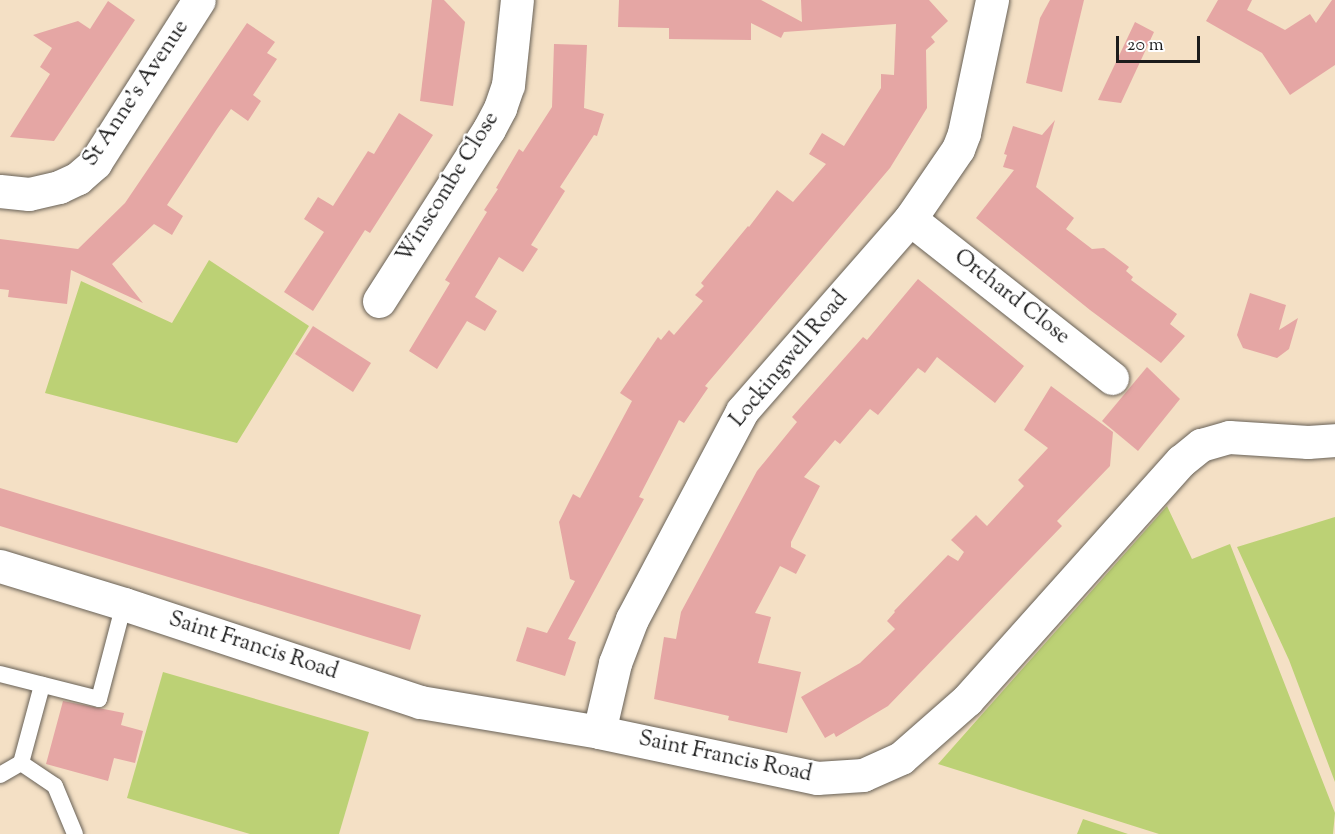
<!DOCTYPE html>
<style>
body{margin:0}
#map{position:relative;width:1335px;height:834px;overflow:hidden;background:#f4e0c5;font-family:"Sorts Mill Goudy",serif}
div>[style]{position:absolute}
.green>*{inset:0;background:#bcd175}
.building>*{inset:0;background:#e5a6a4}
.roads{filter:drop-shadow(0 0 2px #686157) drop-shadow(0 0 2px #686157)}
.lane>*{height:16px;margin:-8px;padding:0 8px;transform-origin:8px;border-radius:8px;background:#fff}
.street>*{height:33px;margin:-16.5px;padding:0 16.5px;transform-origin:16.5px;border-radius:16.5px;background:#fff}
span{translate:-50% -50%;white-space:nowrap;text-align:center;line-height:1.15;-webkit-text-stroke:4.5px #fff;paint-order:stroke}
.street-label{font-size:22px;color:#1c1c1c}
.scale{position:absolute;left:1116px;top:36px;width:84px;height:27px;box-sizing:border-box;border:3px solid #1c1c1c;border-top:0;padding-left:8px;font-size:18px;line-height:21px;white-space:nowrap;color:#1c1c1c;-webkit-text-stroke:4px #fff;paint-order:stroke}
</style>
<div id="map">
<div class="green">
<i style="clip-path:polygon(209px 260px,309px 326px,237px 443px,45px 393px,81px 281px,172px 323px)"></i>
<i style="clip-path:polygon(1167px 506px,1192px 559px,1230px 544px,1335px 813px,1333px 834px,1159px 834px,938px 764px)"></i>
<i style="clip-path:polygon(1335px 517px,1335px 782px,1289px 660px,1237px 547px)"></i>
<i style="clip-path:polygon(163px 672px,369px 732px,339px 834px,250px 834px,127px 798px)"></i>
<i style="clip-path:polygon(1083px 819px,1128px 834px,1077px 834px)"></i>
</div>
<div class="building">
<i style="clip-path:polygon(432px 0,444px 0,465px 22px,453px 106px,420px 101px)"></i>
<i style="clip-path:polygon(619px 0,761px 0,802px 22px,801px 0,929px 0,948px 21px,931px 37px,935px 42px,926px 50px,927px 108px,890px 168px,705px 386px,708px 388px,684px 423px,679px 420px,639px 497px,644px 499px,568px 639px,576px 642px,565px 676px,516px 661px,527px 627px,547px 633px,575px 581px,570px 579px,559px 522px,573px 494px,580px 498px,632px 401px,620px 393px,658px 337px,661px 340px,669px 330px,674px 335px,703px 301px,695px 295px,704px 286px,701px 283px,748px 226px,749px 227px,777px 190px,793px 202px,826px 164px,809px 154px,822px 133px,844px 146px,881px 88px,881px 74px,894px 75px,896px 24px,784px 32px,781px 38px,751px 23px,751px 40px,669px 39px,669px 28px,618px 27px)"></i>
<i style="clip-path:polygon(1050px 0,1084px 0,1062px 92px,1026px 83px,1040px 18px)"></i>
<i style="clip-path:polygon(1218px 0,1252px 0,1247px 10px,1285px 30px,1310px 14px,1316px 23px,1332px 0,1335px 0,1335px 65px,1290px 95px,1262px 53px,1206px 21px)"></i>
<i style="clip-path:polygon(108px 1px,135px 20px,54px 141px,10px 137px,50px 74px,40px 67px,52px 48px,33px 35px,78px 21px,90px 29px)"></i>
<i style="clip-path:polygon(1135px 22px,1154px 32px,1121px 103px,1098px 100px)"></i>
<i style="clip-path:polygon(247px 23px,275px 42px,267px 53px,277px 59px,253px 95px,261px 101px,248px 121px,231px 109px,217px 129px,167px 205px,183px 216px,172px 235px,154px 224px,112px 264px,143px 303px,71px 270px,67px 304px,8px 297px,9px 290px,0 289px,0 239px,78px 249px,125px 203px)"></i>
<i style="clip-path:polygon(554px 44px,587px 45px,584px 108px,604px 114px,597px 136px,594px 135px,560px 187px,565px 191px,531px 245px,538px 249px,523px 272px,499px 257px,475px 297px,497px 311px,485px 331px,467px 321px,437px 369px,409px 351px,450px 283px,445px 280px,487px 212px,484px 210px,498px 189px,496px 188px,519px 149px,523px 152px,552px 107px)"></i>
<i style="clip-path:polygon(399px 113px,433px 135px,370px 233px,365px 230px,313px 311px,284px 292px,324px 232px,304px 219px,318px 197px,333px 206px,368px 151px,374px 154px)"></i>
<i style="clip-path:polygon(1055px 120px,1036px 187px,1074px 218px,1066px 229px,1092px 249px,1104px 248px,1129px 267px,1126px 271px,1133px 277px,1131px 280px,1177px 314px,1170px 324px,1185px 336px,1161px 363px,1090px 310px,976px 218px,1014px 170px,1003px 167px,1007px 155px,1004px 154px,1013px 126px,1042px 135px)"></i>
<i style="clip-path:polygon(918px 279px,1024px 366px,995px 403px,937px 357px,925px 373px,918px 368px,878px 415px,870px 409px,840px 444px,835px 440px,804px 477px,820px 486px,791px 542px,791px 547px,806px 555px,796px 574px,780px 566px,755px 613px,771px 617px,758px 663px,801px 672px,787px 733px,728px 720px,729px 716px,654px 699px,664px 637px,676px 639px,681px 612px,757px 471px,797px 422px,792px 417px,863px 337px,867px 340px)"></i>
<i style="clip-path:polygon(1250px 293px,1286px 305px,1279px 330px,1298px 318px,1289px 349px,1277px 358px,1243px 348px,1237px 335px)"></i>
<i style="clip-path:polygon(313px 326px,371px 363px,353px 392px,295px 354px)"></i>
<i style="clip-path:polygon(1147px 367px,1180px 399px,1138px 451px,1102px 421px)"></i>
<i style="clip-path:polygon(1051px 386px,1113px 432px,1110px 466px,1057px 521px,1062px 526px,888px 706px,836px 737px,834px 733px,825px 738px,801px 697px,860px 663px,895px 629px,887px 621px,895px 612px,894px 611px,948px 555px,958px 561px,964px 552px,951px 540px,976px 515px,987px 526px,1024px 486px,1018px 480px,1048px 448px,1024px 430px)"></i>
<i style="clip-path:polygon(0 488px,421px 615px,410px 650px,0 526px)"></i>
<i style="clip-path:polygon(63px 701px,124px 713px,121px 725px,143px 731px,135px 763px,114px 758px,108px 781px,46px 764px)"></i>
</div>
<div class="roads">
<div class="lane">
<i style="left:0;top:674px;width:102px;rotate:14.2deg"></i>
<i style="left:99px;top:699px;width:98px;rotate:-75.3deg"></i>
<i style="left:21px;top:763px;width:41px;rotate:34.1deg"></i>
<i style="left:55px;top:786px;width:52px;rotate:67.4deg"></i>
<i style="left:0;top:775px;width:24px;rotate:-30deg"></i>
<i style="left:21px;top:763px;width:81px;rotate:-74.9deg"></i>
</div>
<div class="street">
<i style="left:0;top:191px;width:29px;rotate:6deg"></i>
<i style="left:29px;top:194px;width:31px;rotate:-13deg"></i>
<i style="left:59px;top:187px;width:21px;rotate:-25deg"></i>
<i style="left:78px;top:178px;width:23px;rotate:-41deg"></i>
<i style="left:95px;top:163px;width:193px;rotate:-57.5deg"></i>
<i style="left:910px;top:219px;width:257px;rotate:38.2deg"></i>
<i style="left:379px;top:301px;width:204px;rotate:-57.4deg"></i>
<i style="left:489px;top:129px;width:24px;rotate:-62deg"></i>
<i style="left:500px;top:108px;width:24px;rotate:-71deg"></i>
<i style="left:508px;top:85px;width:85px;rotate:-84deg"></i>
<i style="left:0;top:566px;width:130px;rotate:17deg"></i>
<i style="left:124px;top:604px;width:312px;rotate:18.3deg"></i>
<i style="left:420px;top:702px;width:181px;rotate:9.5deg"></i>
<i style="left:599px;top:732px;width:223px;rotate:11.9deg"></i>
<i style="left:817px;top:778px;width:46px;rotate:-3.7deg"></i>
<i style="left:863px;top:775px;width:42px;rotate:-24.1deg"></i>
<i style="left:901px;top:758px;width:88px;rotate:-41.3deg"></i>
<i style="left:967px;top:700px;width:321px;rotate:-48.2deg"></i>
<i style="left:1181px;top:461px;width:26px;rotate:-39deg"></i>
<i style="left:1201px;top:445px;width:29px;rotate:-16deg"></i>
<i style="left:1229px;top:437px;width:79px;rotate:3.6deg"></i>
<i style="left:1308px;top:442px;width:27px;rotate:-4deg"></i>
<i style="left:599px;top:732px;width:71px;rotate:-76.9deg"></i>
<i style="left:615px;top:663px;width:47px;rotate:-68.9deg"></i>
<i style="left:632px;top:619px;width:235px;rotate:-62.1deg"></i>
<i style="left:742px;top:411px;width:255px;rotate:-48.8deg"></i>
<i style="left:910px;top:219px;width:85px;rotate:-55.6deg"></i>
<i style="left:958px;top:149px;width:17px;rotate:-69deg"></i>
<i style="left:964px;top:133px;width:136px;rotate:-78.1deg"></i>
</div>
</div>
<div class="street-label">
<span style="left:137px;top:94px;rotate:-56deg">St Anne's Avenue</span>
<span style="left:449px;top:188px;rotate:-58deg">Winscombe Close</span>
<span style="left:1011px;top:298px;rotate:38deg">Orchard Close</span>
<span style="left:790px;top:360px;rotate:-50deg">Lockingwell Road</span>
<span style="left:253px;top:647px;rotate:18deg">Saint Francis Road</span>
<span style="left:725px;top:758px;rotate:12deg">Saint Francis Road</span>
</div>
<div class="scale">20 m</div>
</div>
